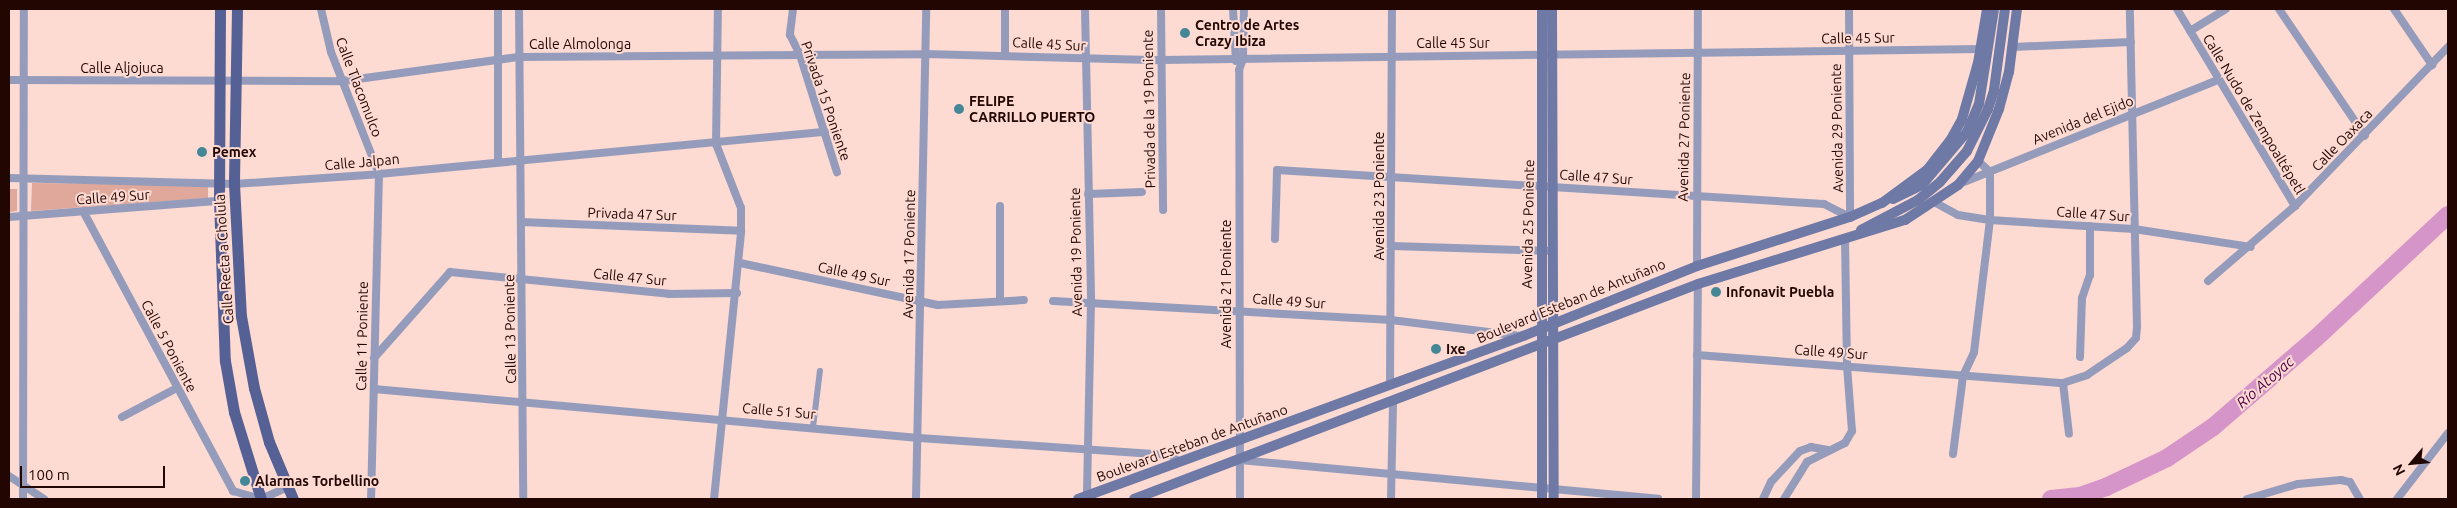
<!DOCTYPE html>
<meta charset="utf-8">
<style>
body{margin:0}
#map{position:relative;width:2457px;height:508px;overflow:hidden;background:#fddad2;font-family:Ubuntu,sans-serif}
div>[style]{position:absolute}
.green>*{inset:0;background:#e0a89a}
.river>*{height:18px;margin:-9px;padding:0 9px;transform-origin:9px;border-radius:9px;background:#d695c8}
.pedestrian>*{height:5.5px;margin:-2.75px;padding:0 2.75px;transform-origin:2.75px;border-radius:2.75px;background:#959cbb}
.minor>*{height:8px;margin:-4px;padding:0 4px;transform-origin:4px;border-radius:4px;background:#959cbb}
.secondary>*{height:10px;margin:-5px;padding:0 5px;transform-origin:5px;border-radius:5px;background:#6f79a5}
.primary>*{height:11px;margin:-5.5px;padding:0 5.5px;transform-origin:5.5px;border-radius:5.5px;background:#556095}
.dots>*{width:14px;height:14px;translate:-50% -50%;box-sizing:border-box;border:2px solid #fddad2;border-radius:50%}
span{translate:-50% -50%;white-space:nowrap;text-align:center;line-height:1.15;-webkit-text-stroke:4px #fddad2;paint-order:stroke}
.poi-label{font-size:14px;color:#220602;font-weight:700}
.left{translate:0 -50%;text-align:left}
.street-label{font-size:14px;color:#220602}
.water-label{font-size:15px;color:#500046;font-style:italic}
.frame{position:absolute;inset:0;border:10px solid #220602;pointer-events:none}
.north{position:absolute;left:2387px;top:438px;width:50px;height:50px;-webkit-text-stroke:4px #fddad2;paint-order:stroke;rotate:242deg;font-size:14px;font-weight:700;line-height:20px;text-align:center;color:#220602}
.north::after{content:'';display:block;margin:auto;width:18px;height:22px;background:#220602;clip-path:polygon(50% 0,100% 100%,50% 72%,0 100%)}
.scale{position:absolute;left:20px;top:466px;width:145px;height:22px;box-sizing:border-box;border:2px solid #220602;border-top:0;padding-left:6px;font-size:15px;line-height:18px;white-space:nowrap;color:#220602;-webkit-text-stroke:4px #fddad2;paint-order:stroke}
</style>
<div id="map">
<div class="green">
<i style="clip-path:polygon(32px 183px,208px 185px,208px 198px,31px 211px)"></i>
<i style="clip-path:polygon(9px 189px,17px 189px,17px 211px,9px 212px)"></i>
</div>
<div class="river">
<i style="left:2051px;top:499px;width:29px;rotate:-6deg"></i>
<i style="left:2080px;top:496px;width:28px;rotate:-19deg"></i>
<i style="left:2106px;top:487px;width:68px;rotate:-25.4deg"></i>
<i style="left:2167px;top:458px;width:55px;rotate:-34deg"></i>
<i style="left:2213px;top:427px;width:135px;rotate:-40.8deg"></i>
<i style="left:2315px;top:339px;width:182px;rotate:-43deg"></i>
</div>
<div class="pedestrian">
<i style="left:813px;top:427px;width:56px;rotate:-82.9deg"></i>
</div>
<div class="minor">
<i style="left:321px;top:9px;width:44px;rotate:76.9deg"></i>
<i style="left:331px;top:52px;width:131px;rotate:68.5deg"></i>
<i style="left:379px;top:174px;width:325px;rotate:91.4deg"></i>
<i style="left:498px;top:9px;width:151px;rotate:90deg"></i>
<i style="left:519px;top:9px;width:490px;rotate:89.5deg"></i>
<i style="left:793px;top:9px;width:26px;rotate:97deg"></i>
<i style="left:790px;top:35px;width:22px;rotate:63deg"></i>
<i style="left:800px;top:55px;width:123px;rotate:72.5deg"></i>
<i style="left:1085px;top:9px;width:293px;rotate:88.8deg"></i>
<i style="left:1091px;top:302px;width:194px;rotate:91.2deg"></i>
<i style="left:1161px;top:9px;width:201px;rotate:89.4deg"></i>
<i style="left:1233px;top:9px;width:52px;rotate:86.7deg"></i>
<i style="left:1849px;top:9px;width:208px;rotate:89.7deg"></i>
<i style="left:2177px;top:9px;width:230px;rotate:59.1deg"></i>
<i style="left:2279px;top:9px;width:153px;rotate:55.9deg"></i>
<i style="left:2394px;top:9px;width:68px;rotate:55.8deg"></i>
<i style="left:2190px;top:31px;width:42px;rotate:-31.4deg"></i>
<i style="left:2013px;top:47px;width:118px;rotate:-2.4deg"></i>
<i style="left:1005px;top:54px;width:45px;rotate:-90deg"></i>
<i style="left:9px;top:80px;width:334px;rotate:0.2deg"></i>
<i style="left:343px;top:81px;width:178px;rotate:-7.8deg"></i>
<i style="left:519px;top:57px;width:406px;rotate:-0.4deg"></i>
<i style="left:925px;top:54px;width:236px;rotate:1.5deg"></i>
<i style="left:1161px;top:60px;width:820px;rotate:-0.77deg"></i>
<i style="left:9px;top:178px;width:225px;rotate:1.5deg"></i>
<i style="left:234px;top:184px;width:145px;rotate:-3.9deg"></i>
<i style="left:379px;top:174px;width:448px;rotate:-5.4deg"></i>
<i style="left:1959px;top:184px;width:279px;rotate:-21.9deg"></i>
<i style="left:1088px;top:194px;width:54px;rotate:-2.1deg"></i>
<i style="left:1936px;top:203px;width:25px;rotate:29deg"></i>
<i style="left:1958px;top:215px;width:32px;rotate:9deg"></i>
<i style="left:1990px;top:220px;width:144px;rotate:3.6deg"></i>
<i style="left:2134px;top:229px;width:118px;rotate:8.7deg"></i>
<i style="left:83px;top:211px;width:318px;rotate:61.8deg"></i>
<i style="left:9px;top:217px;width:211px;rotate:-4.4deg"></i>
<i style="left:521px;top:222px;width:220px;rotate:2.3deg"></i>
<i style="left:1275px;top:239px;width:69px;rotate:-88.3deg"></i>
<i style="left:1277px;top:170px;width:548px;rotate:3.56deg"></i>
<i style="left:1824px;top:204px;width:29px;rotate:27deg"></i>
<i style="left:1392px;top:246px;width:161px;rotate:1.8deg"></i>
<i style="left:740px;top:263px;width:202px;rotate:12deg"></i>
<i style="left:938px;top:305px;width:86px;rotate:-3.3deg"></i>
<i style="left:1697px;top:266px;width:257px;rotate:-89.8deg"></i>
<i style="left:2208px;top:281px;width:115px;rotate:-40.8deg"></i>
<i style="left:2295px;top:206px;width:221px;rotate:-46.1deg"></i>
<i style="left:1000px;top:301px;width:95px;rotate:-90deg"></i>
<i style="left:1053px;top:301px;width:339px;rotate:3.2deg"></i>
<i style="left:1391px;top:320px;width:131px;rotate:7deg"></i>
<i style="left:1697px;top:355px;width:367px;rotate:4.4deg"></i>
<i style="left:2063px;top:383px;width:25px;rotate:-18deg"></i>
<i style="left:2087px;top:375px;width:48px;rotate:-34deg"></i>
<i style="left:2127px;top:348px;width:13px;rotate:-48deg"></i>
<i style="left:2136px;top:338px;width:12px;rotate:-85deg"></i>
<i style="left:2137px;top:326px;width:317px;rotate:-91.3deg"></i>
<i style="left:2080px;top:357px;width:59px;rotate:-88.1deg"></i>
<i style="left:2082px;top:298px;width:24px;rotate:-71deg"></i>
<i style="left:2090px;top:275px;width:49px;rotate:-90deg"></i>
<i style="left:374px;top:358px;width:115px;rotate:-48.5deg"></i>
<i style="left:450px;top:272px;width:220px;rotate:5.7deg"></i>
<i style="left:669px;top:294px;width:68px;rotate:-0.8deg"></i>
<i style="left:2063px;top:383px;width:51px;rotate:83.3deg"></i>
<i style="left:1390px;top:384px;width:375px;rotate:-89.7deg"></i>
<i style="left:374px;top:389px;width:547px;rotate:5.14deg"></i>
<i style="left:919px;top:438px;width:253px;rotate:3.9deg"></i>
<i style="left:1171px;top:455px;width:11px;rotate:41deg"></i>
<i style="left:122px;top:417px;width:62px;rotate:-27.8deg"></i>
<i style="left:1953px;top:454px;width:79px;rotate:-82.7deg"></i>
<i style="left:1963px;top:376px;width:26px;rotate:-65deg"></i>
<i style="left:1974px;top:352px;width:133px;rotate:-83.1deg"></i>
<i style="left:1990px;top:220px;width:48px;rotate:-90deg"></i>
<i style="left:1990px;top:172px;width:16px;rotate:-137deg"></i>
<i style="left:1240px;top:460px;width:420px;rotate:5.3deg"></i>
<i style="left:9px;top:476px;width:42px;rotate:33.3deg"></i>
<i style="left:233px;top:491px;width:29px;rotate:16deg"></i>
<i style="left:261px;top:499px;width:30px;rotate:-24deg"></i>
<i style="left:23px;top:499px;width:490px;rotate:-89.9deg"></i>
<i style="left:714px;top:499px;width:269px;rotate:-84.2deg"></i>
<i style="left:741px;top:231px;width:23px;rotate:-90deg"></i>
<i style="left:741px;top:208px;width:69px;rotate:-111.3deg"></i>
<i style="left:716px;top:144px;width:135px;rotate:-89.2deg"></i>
<i style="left:916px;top:499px;width:490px;rotate:-88.8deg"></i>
<i style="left:1240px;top:499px;width:429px;rotate:-90.1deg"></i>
<i style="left:1239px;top:70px;width:12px;rotate:-70deg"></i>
<i style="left:1243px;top:59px;width:50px;rotate:-88.9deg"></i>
<i style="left:1391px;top:499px;width:96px;rotate:-88.8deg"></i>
<i style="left:1696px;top:499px;width:215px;rotate:-89.5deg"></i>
<i style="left:1763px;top:499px;width:19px;rotate:-65deg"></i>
<i style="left:1771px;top:482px;width:42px;rotate:-46.9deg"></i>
<i style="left:1800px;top:451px;width:12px;rotate:-20deg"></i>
<i style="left:1811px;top:447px;width:17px;rotate:10deg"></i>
<i style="left:1784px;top:499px;width:44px;rotate:-58.1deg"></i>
<i style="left:1807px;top:462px;width:42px;rotate:-26.6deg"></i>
<i style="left:1845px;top:443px;width:14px;rotate:-60deg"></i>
<i style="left:1852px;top:431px;width:65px;rotate:-94.4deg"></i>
<i style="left:1847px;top:366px;width:128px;rotate:-90.9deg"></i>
<i style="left:2247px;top:499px;width:53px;rotate:-16.4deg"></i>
<i style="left:2298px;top:484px;width:43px;rotate:-5.3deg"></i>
<i style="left:2341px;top:480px;width:9px;rotate:13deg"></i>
<i style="left:2350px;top:482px;width:20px;rotate:60deg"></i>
<i style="left:2397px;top:499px;width:83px;rotate:-52.3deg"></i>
</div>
<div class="secondary">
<i style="left:1542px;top:9px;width:490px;rotate:90deg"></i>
<i style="left:1552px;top:9px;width:490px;rotate:89.8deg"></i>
<i style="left:1893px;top:199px;width:32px;rotate:-26deg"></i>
<i style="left:1922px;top:185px;width:70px;rotate:-49.7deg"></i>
<i style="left:1967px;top:132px;width:30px;rotate:-67deg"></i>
<i style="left:1979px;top:104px;width:96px;rotate:-81deg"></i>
<i style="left:1861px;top:230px;width:64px;rotate:-27.8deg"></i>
<i style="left:1918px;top:200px;width:28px;rotate:-39deg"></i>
<i style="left:1940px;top:182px;width:41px;rotate:-48.9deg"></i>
<i style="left:1967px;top:151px;width:47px;rotate:-63.4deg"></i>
<i style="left:1988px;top:109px;width:20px;rotate:-72deg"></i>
<i style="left:1994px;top:90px;width:82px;rotate:-82.3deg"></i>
<i style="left:1078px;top:499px;width:474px;rotate:-20.1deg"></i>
<i style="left:1523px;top:336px;width:188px;rotate:-21.9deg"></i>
<i style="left:1697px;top:266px;width:161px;rotate:-17.8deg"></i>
<i style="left:1850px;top:217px;width:35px;rotate:-24deg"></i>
<i style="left:1882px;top:203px;width:56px;rotate:-36.3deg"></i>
<i style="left:1927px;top:170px;width:37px;rotate:-52deg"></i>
<i style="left:1950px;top:141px;width:25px;rotate:-61deg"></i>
<i style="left:1962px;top:119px;width:58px;rotate:-74.1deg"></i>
<i style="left:1978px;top:63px;width:55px;rotate:-80.5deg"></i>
<i style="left:1134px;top:499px;width:604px;rotate:-20.87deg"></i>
<i style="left:1698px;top:284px;width:217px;rotate:-17.2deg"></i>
<i style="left:1905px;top:220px;width:64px;rotate:-33.4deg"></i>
<i style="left:1958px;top:185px;width:31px;rotate:-50deg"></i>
<i style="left:1978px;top:161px;width:56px;rotate:-68deg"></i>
<i style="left:1999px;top:109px;width:38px;rotate:-75deg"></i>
<i style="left:2009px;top:72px;width:64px;rotate:-82.8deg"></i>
</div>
<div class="primary">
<i style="left:220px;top:9px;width:192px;rotate:90.3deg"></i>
<i style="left:219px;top:201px;width:160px;rotate:87.9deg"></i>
<i style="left:225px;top:361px;width:52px;rotate:80deg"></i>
<i style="left:234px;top:412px;width:91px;rotate:72.8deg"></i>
<i style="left:237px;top:9px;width:175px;rotate:91deg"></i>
<i style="left:234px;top:184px;width:132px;rotate:87deg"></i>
<i style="left:241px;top:316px;width:73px;rotate:79.8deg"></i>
<i style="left:254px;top:388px;width:56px;rotate:74.5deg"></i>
<i style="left:269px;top:442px;width:62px;rotate:67.2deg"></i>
</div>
<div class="dots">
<i style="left:1185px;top:33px;background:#448797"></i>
<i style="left:959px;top:109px;background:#448797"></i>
<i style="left:202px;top:152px;background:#448797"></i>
<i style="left:1716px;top:292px;background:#448797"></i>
<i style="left:1436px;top:349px;background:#448797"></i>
<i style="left:245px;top:481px;background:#448797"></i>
</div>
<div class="poi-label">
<span class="left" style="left:1195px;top:33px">Centro de Artes<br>Crazy Ibiza</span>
<span class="left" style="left:969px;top:109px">FELIPE<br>CARRILLO PUERTO</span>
<span class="left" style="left:212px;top:152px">Pemex</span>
<span class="left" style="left:1726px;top:292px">Infonavit Puebla</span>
<span class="left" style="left:1446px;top:349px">Ixe</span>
<span class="left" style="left:255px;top:481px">Alarmas Torbellino</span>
</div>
<div class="street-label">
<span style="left:1858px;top:38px;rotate:-1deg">Calle 45 Sur</span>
<span style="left:1453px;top:43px">Calle 45 Sur</span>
<span style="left:580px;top:44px">Calle Almolonga</span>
<span style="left:1049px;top:44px;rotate:3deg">Calle 45 Sur</span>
<span style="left:122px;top:68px">Calle Aljojuca</span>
<span style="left:359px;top:87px;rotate:69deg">Calle Tlacomulco</span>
<span style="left:826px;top:101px;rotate:71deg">Privada 15 Poniente</span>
<span style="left:1149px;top:109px;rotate:-91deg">Privada de la 19 Poniente</span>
<span style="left:2254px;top:114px;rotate:59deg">Calle Nudo de Zempoaltépetl</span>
<span style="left:2083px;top:120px;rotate:-22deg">Avenida del Ejido</span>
<span style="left:1837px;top:128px;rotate:-91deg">Avenida 29 Poniente</span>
<span style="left:1684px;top:137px;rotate:-89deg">Avenida 27 Poniente</span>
<span style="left:2342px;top:140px;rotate:-46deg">Calle Oaxaca</span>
<span style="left:362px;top:162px;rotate:-5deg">Calle Jalpan</span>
<span style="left:1596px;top:177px;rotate:4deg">Calle 47 Sur</span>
<span style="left:1379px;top:196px;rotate:-90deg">Avenida 23 Poniente</span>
<span style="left:113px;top:197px;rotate:-4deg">Calle 49 Sur</span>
<span style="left:632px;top:214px;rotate:2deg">Privada 47 Sur</span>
<span style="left:2093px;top:214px;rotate:4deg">Calle 47 Sur</span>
<span style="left:1528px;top:224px;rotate:-89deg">Avenida 25 Poniente</span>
<span style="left:1076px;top:252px;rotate:-91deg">Avenida 19 Poniente</span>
<span style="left:909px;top:254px;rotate:-89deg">Avenida 17 Poniente</span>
<span style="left:224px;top:259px;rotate:-94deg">Calle Recta a Cholula</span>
<span style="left:854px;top:274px;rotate:12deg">Calle 49 Sur</span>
<span style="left:630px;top:277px;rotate:6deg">Calle 47 Sur</span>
<span style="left:1226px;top:284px;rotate:-90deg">Avenida 21 Poniente</span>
<span style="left:1289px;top:301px;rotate:4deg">Calle 49 Sur</span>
<span style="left:1571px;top:301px;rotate:-22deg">Boulevard Esteban de Antuñano</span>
<span style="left:510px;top:329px;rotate:-91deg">Calle 13 Poniente</span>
<span style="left:362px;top:336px;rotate:-89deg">Calle 11 Poniente</span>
<span style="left:169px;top:346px;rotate:62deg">Calle 5 Poniente</span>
<span style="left:1831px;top:352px;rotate:4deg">Calle 49 Sur</span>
<span style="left:779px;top:411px;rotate:5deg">Calle 51 Sur</span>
<span style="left:1192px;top:443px;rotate:-20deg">Boulevard Esteban de Antuñano</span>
</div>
<div class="water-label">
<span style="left:2265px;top:382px;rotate:-41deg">Río Atoyac</span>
</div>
<div class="frame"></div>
<div class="north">N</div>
<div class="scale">100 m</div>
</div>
